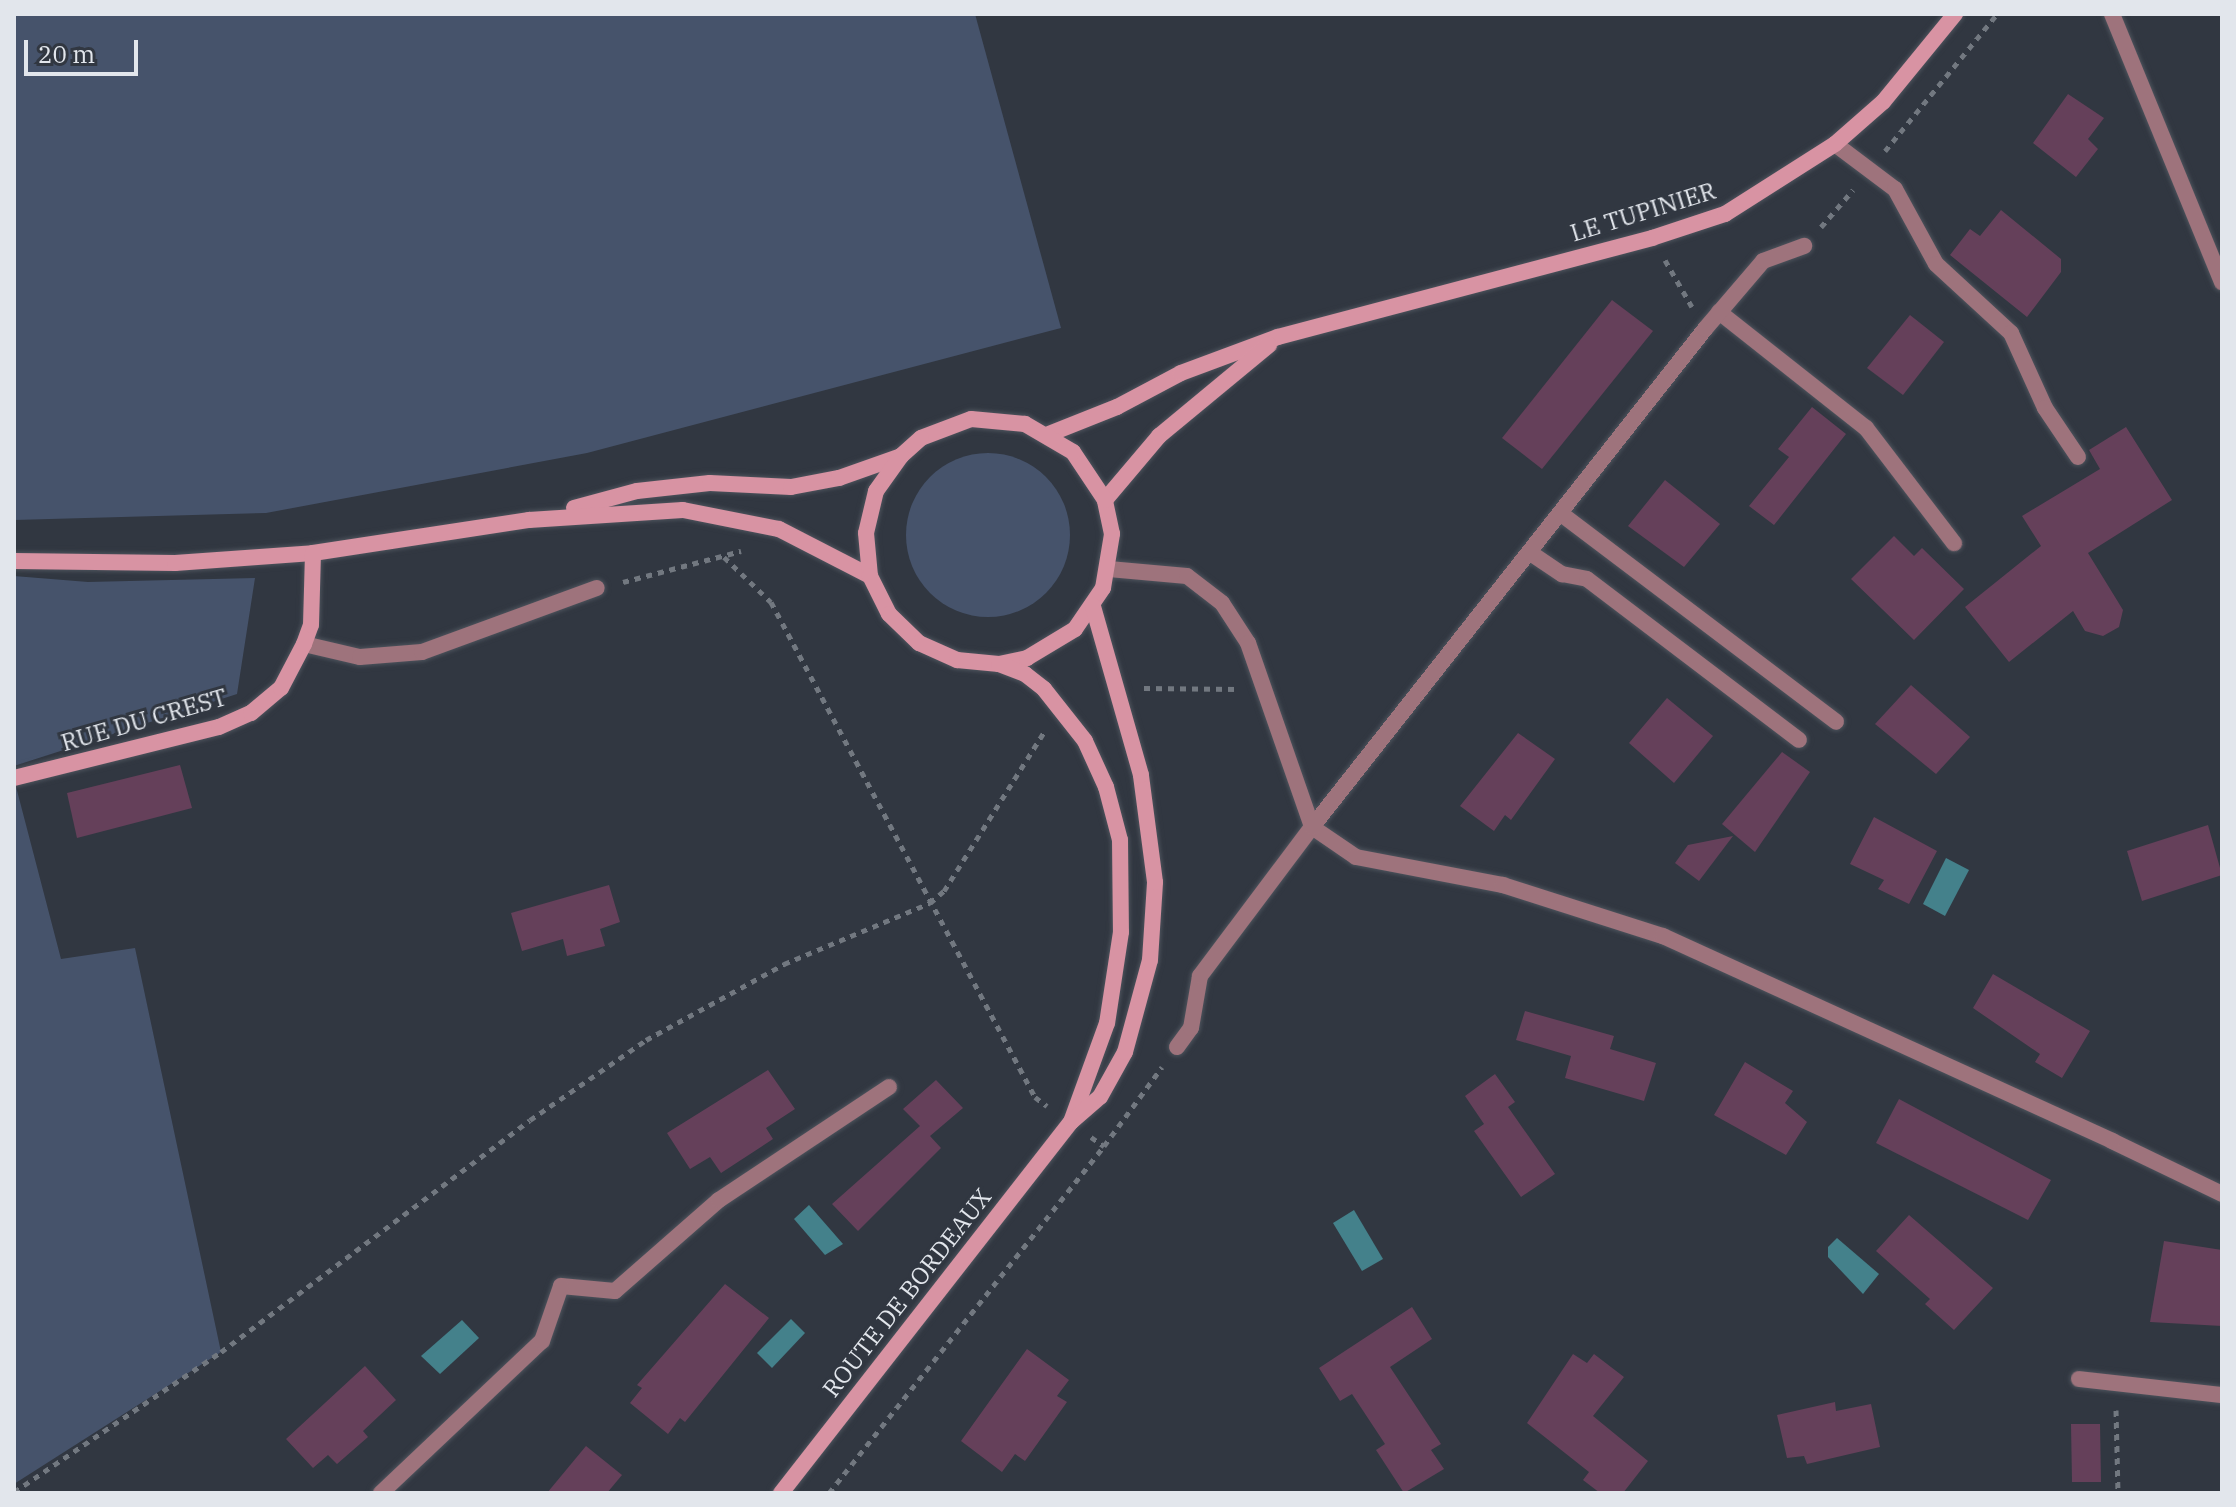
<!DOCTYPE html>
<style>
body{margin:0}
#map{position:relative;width:2236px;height:1507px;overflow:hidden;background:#313741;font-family:"IBM Plex Serif",serif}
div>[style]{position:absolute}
.green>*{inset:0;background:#46536b}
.round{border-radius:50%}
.water>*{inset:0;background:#44818b}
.building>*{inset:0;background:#65405a}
.path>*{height:5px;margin-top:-2.5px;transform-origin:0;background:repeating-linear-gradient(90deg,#727880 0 6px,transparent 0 12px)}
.roads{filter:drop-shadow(0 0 2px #4d535c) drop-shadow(0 0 2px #4d535c)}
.lane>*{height:16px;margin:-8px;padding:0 8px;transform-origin:8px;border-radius:8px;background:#9e737c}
.street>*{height:16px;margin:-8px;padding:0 8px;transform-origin:8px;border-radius:8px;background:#9e737c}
.secondary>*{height:16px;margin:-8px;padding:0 8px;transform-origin:8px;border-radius:8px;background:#d893a3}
span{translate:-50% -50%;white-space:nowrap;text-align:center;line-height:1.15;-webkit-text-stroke:6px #313741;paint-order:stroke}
.street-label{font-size:24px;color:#e2e6ec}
.frame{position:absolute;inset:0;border:16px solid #e2e6ec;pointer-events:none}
.scale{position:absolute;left:24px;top:40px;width:114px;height:36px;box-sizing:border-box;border:4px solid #e2e6ec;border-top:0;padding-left:10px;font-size:24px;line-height:28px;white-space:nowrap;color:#e2e6ec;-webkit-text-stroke:6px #313741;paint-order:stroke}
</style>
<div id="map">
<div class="green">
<i style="clip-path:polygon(14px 14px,975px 14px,1061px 328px,587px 453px,266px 513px,14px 520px)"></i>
<i class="round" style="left:906px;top:453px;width:164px;height:164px"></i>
<i style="clip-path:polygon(14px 576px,88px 582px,255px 578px,237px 694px,14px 766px)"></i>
<i style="clip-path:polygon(14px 779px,61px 959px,135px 948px,221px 1352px,14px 1484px)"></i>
</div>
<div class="water">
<i style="clip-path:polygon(1946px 858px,1969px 870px,1945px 916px,1923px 904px)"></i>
<i style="clip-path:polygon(809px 1205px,843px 1244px,825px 1255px,794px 1219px)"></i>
<i style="clip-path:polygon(1354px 1210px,1383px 1259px,1362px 1271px,1333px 1223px)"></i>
<i style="clip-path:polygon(1837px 1238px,1879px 1274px,1863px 1294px,1828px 1257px,1828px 1247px)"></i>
<i style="clip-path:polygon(791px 1319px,805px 1333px,772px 1368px,757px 1353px)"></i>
<i style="clip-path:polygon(462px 1320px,479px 1338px,440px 1374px,421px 1356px)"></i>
</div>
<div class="building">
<i style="clip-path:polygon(2068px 94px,2104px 118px,2088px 139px,2098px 149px,2076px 177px,2033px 143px)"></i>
<i style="clip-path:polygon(2001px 210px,2061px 259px,2061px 272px,2027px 317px,1950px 255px,1970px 229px,1980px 236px)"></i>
<i style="clip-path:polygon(1612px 300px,1653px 331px,1542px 469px,1502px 438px)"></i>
<i style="clip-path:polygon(1910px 315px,1944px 342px,1903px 395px,1867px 368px)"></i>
<i style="clip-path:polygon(1812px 407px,1846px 434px,1774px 525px,1749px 506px,1789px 457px,1778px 449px)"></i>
<i style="clip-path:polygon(2126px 427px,2172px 500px,2088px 553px,2123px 610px,2119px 627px,2103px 636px,2085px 631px,2073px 611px,2009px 662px,1965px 607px,2041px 546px,2022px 516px,2100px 469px,2089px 450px)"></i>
<i style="clip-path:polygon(1665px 480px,1720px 524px,1684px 567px,1628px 526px)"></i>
<i style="clip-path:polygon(1894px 536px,1914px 556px,1922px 548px,1964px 589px,1914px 640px,1851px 579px)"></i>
<i style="clip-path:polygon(1911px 685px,1970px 737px,1936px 774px,1875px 724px)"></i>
<i style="clip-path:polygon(1667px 698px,1713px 736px,1674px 783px,1629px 743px)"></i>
<i style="clip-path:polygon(1518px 733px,1555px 759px,1511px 820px,1505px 815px,1494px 831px,1460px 806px)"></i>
<i style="clip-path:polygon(1782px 752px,1810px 772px,1755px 852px,1722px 824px)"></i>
<i style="clip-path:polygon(180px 765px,192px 808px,77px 838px,67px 793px)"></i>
<i style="clip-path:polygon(1874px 817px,1937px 851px,1909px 904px,1878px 889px,1884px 880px,1850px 864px)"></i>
<i style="clip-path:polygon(2208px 825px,2222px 875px,2142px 901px,2127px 851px)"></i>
<i style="clip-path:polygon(1733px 836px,1699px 881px,1675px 863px,1688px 845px)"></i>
<i style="clip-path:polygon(609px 885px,620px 922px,600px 929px,605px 946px,567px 956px,563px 939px,522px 951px,511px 913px)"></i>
<i style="clip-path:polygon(1993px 974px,2090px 1031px,2062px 1078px,2035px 1062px,2040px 1054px,1973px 1008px)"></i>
<i style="clip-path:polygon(1525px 1011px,1614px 1036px,1610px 1049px,1656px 1063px,1644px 1101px,1565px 1078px,1571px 1056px,1516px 1040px)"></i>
<i style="clip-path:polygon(1745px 1062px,1793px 1091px,1785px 1103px,1807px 1122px,1786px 1155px,1714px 1115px)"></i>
<i style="clip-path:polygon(768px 1070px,795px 1109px,766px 1128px,773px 1139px,721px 1173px,710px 1157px,690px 1169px,667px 1133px)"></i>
<i style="clip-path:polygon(1495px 1074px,1515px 1102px,1508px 1107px,1555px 1174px,1521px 1197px,1474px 1131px,1484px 1124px,1465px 1096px)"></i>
<i style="clip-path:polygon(936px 1080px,963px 1108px,930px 1136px,941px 1148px,858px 1231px,832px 1204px,920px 1126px,903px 1109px)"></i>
<i style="clip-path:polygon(1899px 1099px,2051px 1180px,2028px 1220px,1876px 1143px)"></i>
<i style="clip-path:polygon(1909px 1215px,1993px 1288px,1954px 1330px,1925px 1304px,1930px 1299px,1876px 1251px)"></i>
<i style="clip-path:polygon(2164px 1241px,2222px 1250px,2222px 1326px,2150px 1322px)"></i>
<i style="clip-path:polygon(725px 1284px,769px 1318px,685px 1422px,680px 1418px,668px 1434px,630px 1403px,642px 1388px,637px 1385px)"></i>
<i style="clip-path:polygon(1412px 1307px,1432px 1339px,1390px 1367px,1441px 1444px,1431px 1450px,1444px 1469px,1404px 1493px,1376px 1450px,1385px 1444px,1352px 1394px,1340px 1401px,1319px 1368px)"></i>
<i style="clip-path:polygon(1027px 1349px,1069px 1380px,1057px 1396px,1067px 1402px,1025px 1461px,1015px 1454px,1002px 1472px,961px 1441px)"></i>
<i style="clip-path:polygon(1573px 1354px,1587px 1363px,1594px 1354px,1624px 1377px,1593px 1416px,1648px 1461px,1623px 1493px,1600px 1493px,1583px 1480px,1589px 1472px,1527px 1423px)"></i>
<i style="clip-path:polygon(365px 1366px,396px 1400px,363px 1431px,368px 1437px,337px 1464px,328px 1455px,313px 1468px,286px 1439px)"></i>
<i style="clip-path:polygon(1835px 1402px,1836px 1411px,1871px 1404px,1880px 1447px,1807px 1464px,1804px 1456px,1787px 1458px,1777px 1415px)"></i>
<i style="clip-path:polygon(2071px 1424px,2100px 1424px,2101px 1482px,2072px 1482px)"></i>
<i style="clip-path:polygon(586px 1446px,622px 1475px,607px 1493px,547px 1493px)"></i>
</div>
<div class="path">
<i style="left:1885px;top:151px;width:177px;rotate:-50.7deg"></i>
<i style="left:1821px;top:227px;width:49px;rotate:-49.1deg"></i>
<i style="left:1665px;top:260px;width:54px;rotate:60.1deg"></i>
<i style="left:724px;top:557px;width:65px;rotate:43.8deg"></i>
<i style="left:771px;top:602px;width:561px;rotate:61.93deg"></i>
<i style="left:1035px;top:1097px;width:15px;rotate:37deg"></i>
<i style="left:623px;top:582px;width:122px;rotate:-14.7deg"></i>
<i style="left:1144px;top:688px;width:94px;rotate:0.6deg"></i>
<i style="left:1091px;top:1137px;width:16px;rotate:35deg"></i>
<i style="left:1104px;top:1146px;width:98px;rotate:-53.7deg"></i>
<i style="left:2116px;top:1410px;width:83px;rotate:88.6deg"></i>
<i style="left:14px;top:1492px;width:250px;rotate:-34.1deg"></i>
<i style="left:221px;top:1352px;width:386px;rotate:-36.9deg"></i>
<i style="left:530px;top:1120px;width:141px;rotate:-34.6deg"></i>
<i style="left:646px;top:1040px;width:158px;rotate:-28.8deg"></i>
<i style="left:784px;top:964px;width:158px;rotate:-22.7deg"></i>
<i style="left:930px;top:903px;width:18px;rotate:-41deg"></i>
<i style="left:944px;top:891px;width:188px;rotate:-57.8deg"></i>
<i style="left:829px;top:1493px;width:443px;rotate:-51.6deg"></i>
</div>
<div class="roads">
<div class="lane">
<i style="left:2112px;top:14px;width:290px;rotate:67.7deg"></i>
<i style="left:1835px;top:144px;width:75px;rotate:36.9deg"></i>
<i style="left:1895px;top:189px;width:85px;rotate:61.3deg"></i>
<i style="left:1936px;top:264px;width:102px;rotate:42.6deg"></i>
<i style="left:2011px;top:333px;width:82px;rotate:65.6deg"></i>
<i style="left:2045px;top:408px;width:59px;rotate:56deg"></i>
<i style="left:1719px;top:312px;width:187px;rotate:38.3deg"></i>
<i style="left:1866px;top:428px;width:145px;rotate:52.6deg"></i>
<i style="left:1560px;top:513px;width:346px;rotate:37.1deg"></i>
<i style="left:1529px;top:552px;width:40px;rotate:34deg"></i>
<i style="left:1562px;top:574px;width:25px;rotate:11deg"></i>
<i style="left:1587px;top:579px;width:266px;rotate:37.2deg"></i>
<i style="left:2112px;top:1141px;width:122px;rotate:25.7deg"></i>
<i style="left:561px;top:1286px;width:54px;rotate:5.3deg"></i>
<i style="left:615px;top:1291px;width:138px;rotate:-41.2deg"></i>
<i style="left:719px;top:1200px;width:204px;rotate:-33.6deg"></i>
</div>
<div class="street">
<i style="left:1109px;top:569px;width:78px;rotate:5.1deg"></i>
<i style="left:1187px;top:576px;width:44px;rotate:37.6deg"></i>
<i style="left:1222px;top:603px;width:48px;rotate:57deg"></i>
<i style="left:1248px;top:643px;width:195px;rotate:70.8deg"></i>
<i style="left:1312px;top:827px;width:53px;rotate:34.3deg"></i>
<i style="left:1356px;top:857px;width:150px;rotate:10.8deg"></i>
<i style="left:1503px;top:885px;width:168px;rotate:17.7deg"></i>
<i style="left:1663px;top:936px;width:494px;rotate:24.5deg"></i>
<i style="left:304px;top:644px;width:57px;rotate:13.1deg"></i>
<i style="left:360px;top:657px;width:62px;rotate:-4.6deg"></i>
<i style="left:422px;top:652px;width:186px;rotate:-20.1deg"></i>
<i style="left:1177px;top:1047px;width:24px;rotate:-54deg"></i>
<i style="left:1191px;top:1028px;width:53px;rotate:-80.2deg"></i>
<i style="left:1200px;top:976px;width:186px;rotate:-53.1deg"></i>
<i style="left:1312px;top:827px;width:634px;rotate:-51.72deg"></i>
<i style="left:1705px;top:329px;width:89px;rotate:-49.5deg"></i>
<i style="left:1763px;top:261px;width:44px;rotate:-20.1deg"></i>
<i style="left:2079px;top:1379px;width:144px;rotate:6.4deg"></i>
<i style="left:381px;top:1493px;width:221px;rotate:-43.4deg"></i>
<i style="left:542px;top:1341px;width:58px;rotate:-70.9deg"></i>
</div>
<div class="secondary">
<i style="left:1049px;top:434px;width:73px;rotate:-21.7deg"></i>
<i style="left:1117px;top:407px;width:72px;rotate:-28deg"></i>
<i style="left:1181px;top:373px;width:103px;rotate:-20.4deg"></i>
<i style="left:1278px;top:337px;width:387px;rotate:-14.8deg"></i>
<i style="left:1652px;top:238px;width:77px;rotate:-18.2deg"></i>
<i style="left:1725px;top:214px;width:130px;rotate:-32.5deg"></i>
<i style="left:1835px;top:144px;width:64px;rotate:-41.2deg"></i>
<i style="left:1883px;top:102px;width:114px;rotate:-50.7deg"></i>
<i style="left:1105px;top:500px;width:84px;rotate:-49.8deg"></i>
<i style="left:1159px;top:436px;width:143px;rotate:-39.6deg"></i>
<i style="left:574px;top:508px;width:65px;rotate:-15.1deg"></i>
<i style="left:637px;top:491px;width:73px;rotate:-6.3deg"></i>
<i style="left:710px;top:483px;width:81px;rotate:2.8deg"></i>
<i style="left:791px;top:487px;width:49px;rotate:-10.6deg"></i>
<i style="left:839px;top:478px;width:66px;rotate:-19.5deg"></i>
<i style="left:14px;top:561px;width:161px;rotate:0.7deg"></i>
<i style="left:175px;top:563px;width:138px;rotate:-4.1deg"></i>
<i style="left:313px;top:553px;width:219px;rotate:-8.7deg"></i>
<i style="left:529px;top:520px;width:154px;rotate:-3.7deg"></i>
<i style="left:683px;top:510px;width:98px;rotate:11.2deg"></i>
<i style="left:779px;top:529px;width:102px;rotate:27.3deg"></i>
<i style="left:999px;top:664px;width:29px;rotate:-12deg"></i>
<i style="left:1027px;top:658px;width:56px;rotate:-31.1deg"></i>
<i style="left:1075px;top:629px;width:50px;rotate:-55.7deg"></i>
<i style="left:1103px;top:588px;width:55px;rotate:-80.5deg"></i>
<i style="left:1112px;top:534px;width:35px;rotate:-102deg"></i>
<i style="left:1105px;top:500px;width:58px;rotate:-123.7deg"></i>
<i style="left:1073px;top:452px;width:56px;rotate:-149.7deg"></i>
<i style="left:1025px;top:424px;width:54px;rotate:-174.7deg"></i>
<i style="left:971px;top:419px;width:53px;rotate:159.2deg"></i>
<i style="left:921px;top:438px;width:27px;rotate:138deg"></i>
<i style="left:901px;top:456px;width:43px;rotate:125.5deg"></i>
<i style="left:876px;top:491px;width:43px;rotate:103.4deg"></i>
<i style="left:866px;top:533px;width:43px;rotate:84.7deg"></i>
<i style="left:870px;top:576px;width:42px;rotate:63.4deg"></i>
<i style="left:889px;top:614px;width:42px;rotate:44deg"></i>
<i style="left:919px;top:643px;width:42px;rotate:24.1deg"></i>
<i style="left:957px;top:660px;width:42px;rotate:5.4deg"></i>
<i style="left:999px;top:664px;width:28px;rotate:21deg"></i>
<i style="left:1025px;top:674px;width:24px;rotate:38deg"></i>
<i style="left:1044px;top:689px;width:66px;rotate:51.7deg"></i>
<i style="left:1085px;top:741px;width:51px;rotate:65.5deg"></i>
<i style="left:1106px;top:787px;width:55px;rotate:75.2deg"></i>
<i style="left:1120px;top:840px;width:92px;rotate:89.4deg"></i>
<i style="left:1121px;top:932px;width:92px;rotate:98.7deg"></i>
<i style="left:1107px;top:1023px;width:105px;rotate:110deg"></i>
<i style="left:14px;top:778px;width:211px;rotate:-14deg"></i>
<i style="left:219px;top:727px;width:35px;rotate:-24deg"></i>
<i style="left:251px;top:713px;width:39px;rotate:-40deg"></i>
<i style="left:281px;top:688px;width:50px;rotate:-62.4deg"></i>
<i style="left:304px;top:644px;width:20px;rotate:-70deg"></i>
<i style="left:311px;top:625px;width:72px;rotate:-88.4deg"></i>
<i style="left:781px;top:1493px;width:471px;rotate:-52deg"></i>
<i style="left:1071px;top:1122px;width:38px;rotate:-41deg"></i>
<i style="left:1100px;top:1097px;width:51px;rotate:-60.9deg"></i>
<i style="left:1125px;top:1052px;width:95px;rotate:-74.8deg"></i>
<i style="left:1150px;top:960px;width:78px;rotate:-86.3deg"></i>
<i style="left:1155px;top:882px;width:108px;rotate:-97.5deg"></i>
<i style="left:1141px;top:775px;width:176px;rotate:-105.9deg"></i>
</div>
</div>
<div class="street-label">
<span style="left:1643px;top:212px;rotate:-17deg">LE TUPINIER</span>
<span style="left:144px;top:720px;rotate:-16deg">RUE DU CREST</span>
<span style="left:907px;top:1293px;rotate:-52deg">ROUTE DE BORDEAUX</span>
</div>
<div class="frame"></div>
<div class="scale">20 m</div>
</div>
